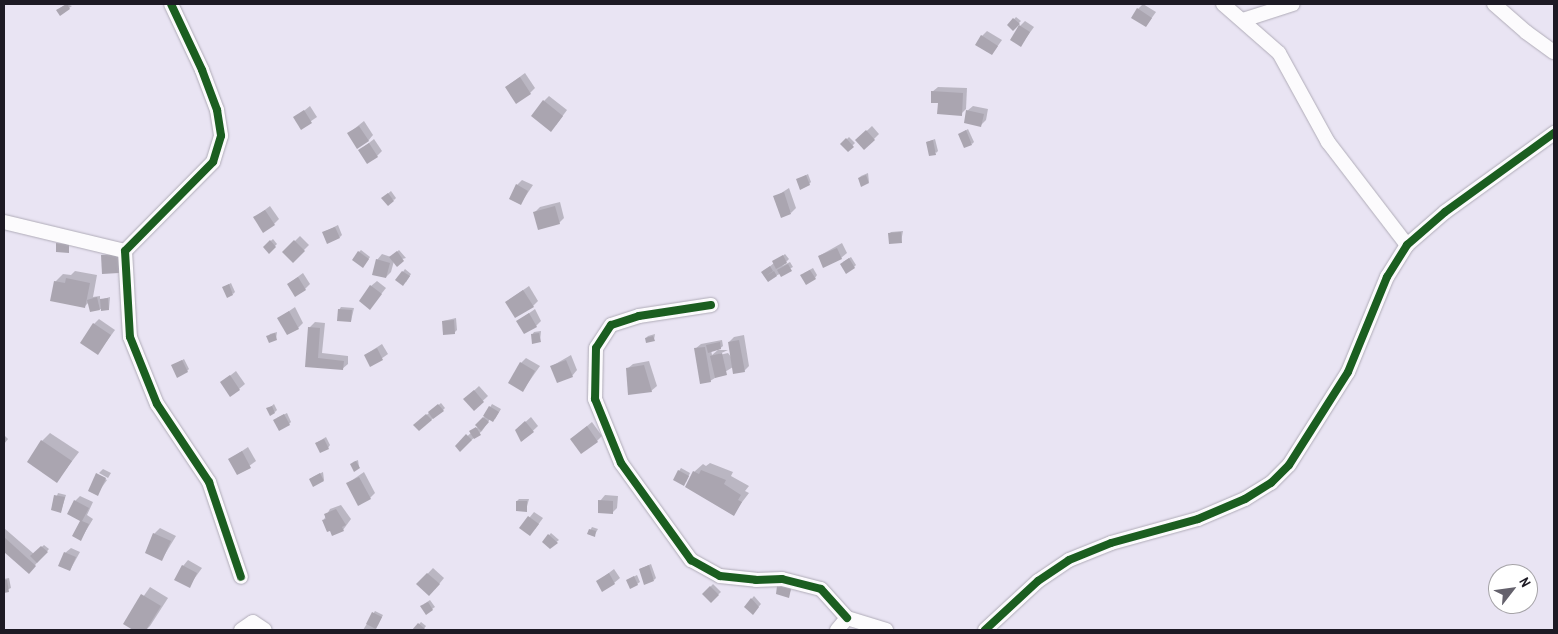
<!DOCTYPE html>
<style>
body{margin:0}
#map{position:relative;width:1558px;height:634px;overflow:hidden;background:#e9e4f3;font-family:"Archivo Narrow",sans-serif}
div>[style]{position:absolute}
.shadow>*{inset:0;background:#0003}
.building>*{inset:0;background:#aaa5b0}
.roads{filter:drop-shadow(0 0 1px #b0acb8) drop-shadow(0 0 1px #b0acb8)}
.minor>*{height:14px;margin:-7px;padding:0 7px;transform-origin:7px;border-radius:7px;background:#fcfbfd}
.cycleway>*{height:8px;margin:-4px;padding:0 4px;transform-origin:4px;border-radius:4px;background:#1b5e20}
span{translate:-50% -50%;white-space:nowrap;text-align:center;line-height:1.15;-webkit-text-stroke:4px #fff;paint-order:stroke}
.frame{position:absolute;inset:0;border:5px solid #1d1a24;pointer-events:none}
.north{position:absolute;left:1488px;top:564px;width:50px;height:50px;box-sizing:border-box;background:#fff;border:1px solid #a5a3a7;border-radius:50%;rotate:60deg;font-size:14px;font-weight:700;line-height:20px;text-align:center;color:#1d1a24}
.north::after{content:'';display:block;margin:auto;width:18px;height:22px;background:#64616c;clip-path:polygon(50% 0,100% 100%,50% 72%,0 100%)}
</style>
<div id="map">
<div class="shadow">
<i style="clip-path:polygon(66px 4px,72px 6px,60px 14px,57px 10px)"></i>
<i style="clip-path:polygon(1143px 4px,1156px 12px,1146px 26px,1138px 9px)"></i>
<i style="clip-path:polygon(1016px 17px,1021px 21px,1013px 29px,1009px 25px)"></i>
<i style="clip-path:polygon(1025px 21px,1034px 27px,1021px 45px,1020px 26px)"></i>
<i style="clip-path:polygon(987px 31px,1002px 40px,992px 54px,982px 36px)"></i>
<i style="clip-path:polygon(525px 73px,535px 88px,530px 93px,506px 87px)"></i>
<i style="clip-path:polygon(938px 87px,967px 88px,966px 109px,961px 114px,939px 102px,932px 92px)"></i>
<i style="clip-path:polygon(549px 96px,567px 110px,556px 125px,544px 101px)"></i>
<i style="clip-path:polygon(310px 106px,317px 117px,301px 128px,295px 118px)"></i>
<i style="clip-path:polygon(973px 106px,988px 109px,986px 120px,981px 125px,967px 111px)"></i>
<i style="clip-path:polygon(364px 121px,373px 135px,368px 141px,349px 133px)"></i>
<i style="clip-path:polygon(872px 126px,879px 134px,865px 148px,857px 140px)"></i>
<i style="clip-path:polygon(968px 129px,974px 142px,972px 144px,960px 134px)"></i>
<i style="clip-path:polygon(849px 137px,855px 143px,848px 150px,842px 144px)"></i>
<i style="clip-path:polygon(374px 139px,382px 151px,377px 156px,360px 150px)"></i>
<i style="clip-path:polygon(935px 139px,938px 151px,936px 153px,927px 142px)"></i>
<i style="clip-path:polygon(868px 173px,869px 182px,859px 178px,861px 176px)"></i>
<i style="clip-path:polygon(808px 174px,811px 182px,809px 184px,797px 180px)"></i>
<i style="clip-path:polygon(522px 180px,533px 185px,521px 203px,517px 185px)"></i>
<i style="clip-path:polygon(789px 188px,796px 208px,791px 213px,775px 197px)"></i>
<i style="clip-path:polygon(391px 191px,396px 198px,394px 200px,385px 196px)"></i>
<i style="clip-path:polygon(560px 202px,564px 218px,559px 223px,535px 212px,540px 207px)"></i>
<i style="clip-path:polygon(270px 206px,279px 219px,274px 224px,254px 218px)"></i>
<i style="clip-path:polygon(338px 225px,342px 235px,340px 237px,324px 232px)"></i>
<i style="clip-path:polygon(903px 231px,901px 242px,889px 234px,891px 232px)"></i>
<i style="clip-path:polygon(300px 236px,309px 245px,293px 261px,284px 252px)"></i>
<i style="clip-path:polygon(273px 239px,277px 244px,269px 252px,264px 247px)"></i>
<i style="clip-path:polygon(842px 243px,847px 253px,841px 258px,819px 256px)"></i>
<i style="clip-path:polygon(361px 250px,370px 257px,365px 264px,359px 252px)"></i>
<i style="clip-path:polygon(399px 250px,406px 258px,394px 261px,391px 272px,386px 277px,377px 260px,382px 254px,391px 257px)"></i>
<i style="clip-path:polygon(785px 254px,789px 259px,782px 266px,790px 262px,793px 267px,768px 280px,763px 272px)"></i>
<i style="clip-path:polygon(851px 257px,856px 265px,854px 267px,843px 262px)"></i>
<i style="clip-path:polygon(813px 268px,817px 275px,815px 278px,804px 273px)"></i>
<i style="clip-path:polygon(405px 269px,411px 274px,406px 282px,397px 280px)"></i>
<i style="clip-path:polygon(75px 271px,97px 275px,93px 297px,100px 296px,100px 300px,110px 297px,109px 309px,99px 309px,89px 302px,84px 307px,55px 282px,63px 274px,71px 275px)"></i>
<i style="clip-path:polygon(303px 273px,310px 284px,305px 289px,288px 284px)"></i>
<i style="clip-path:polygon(377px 281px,386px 288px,370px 308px,371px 286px)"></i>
<i style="clip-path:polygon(231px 283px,235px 292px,233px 294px,224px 287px)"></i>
<i style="clip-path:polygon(529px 286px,538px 301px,533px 306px,506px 302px)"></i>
<i style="clip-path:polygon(295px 307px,303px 323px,298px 328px,279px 318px)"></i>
<i style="clip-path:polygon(341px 307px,354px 308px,351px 321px,339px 310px)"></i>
<i style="clip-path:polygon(535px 309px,541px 321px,536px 326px,518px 321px)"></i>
<i style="clip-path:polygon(456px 318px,457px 330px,454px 333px,443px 321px)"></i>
<i style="clip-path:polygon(99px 319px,115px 330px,98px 353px,94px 324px)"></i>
<i style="clip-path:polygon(315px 322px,325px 323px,322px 353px,348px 356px,348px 364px,342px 369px,306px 366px,309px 328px)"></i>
<i style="clip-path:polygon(541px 331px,540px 341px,532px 335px,534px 332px)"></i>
<i style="clip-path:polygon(277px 332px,276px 339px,268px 337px,270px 334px)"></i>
<i style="clip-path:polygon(655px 334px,654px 340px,646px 338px,648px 336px)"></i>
<i style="clip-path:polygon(evenodd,744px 335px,749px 366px,744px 371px,733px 367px,710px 381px,695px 349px,701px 344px,722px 340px,723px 346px,718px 350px,728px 350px,715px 356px,728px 353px,732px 358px,729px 342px,734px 337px,744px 335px,719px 349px,712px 355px,711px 350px,719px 349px)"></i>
<i style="clip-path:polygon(382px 344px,388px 354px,371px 366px,365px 355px)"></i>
<i style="clip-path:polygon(571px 355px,577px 370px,572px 376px,552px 366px)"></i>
<i style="clip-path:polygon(526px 358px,540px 366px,523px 390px,521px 363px)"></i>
<i style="clip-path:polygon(184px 359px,189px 369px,187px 371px,173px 366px)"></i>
<i style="clip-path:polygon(649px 361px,657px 386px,651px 391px,627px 369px,633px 364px)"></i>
<i style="clip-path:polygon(236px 371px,245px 384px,239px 389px,222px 382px)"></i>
<i style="clip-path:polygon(479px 386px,488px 396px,474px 409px,465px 399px)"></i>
<i style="clip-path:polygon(441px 403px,445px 408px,443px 410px,431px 420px,417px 423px)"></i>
<i style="clip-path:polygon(274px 404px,277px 410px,275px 412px,268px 409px)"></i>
<i style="clip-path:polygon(492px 404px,501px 409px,495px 419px,490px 419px,482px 431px,460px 450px,456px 446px,479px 426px)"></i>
<i style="clip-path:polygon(287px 413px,291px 422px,289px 424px,277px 418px)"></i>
<i style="clip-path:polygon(531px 417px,538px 426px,522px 441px,522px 425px)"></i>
<i style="clip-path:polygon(592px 422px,602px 436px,597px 441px,571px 439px)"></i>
<i style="clip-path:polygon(50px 433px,79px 452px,57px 481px,42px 441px)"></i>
<i style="clip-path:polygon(4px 435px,8px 439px,4px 444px)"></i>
<i style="clip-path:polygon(326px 437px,330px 445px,328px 448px,316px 443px)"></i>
<i style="clip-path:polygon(248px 447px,256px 461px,238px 474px,230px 459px)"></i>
<i style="clip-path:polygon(358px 460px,359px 467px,351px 465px,353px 462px)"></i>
<i style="clip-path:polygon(710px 463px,733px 472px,731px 476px,749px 486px,745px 491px,749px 493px,733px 514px,694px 472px,703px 464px,706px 466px)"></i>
<i style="clip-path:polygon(681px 468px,690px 473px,686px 482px,679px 471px)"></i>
<i style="clip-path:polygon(103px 469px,111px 473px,108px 478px,99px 473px)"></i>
<i style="clip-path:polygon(323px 472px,324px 480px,310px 479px,313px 477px)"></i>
<i style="clip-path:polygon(364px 472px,375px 493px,370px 498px,348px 483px)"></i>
<i style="clip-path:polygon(98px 475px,107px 480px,97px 494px)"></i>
<i style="clip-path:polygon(58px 493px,66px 495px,61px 511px,52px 509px)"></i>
<i style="clip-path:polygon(605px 495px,618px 496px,617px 508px,612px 513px,600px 501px)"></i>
<i style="clip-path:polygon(80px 496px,93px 502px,87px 515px,93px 519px,81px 539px,82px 520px,75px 501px)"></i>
<i style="clip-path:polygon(519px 499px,529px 499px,526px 510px,517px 501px)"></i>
<i style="clip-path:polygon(341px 505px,351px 519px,343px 530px,333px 534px,323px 521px,330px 509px)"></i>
<i style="clip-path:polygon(534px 512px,543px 518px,535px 529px,521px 528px)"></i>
<i style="clip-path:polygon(592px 527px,598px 529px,594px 536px,588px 534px)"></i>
<i style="clip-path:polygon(4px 528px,34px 554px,44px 545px,49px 549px,29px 572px,4px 550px)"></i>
<i style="clip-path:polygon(160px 528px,176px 536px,162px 559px,154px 534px)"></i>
<i style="clip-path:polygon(551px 533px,559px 540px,550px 547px,543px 542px)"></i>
<i style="clip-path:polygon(71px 548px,80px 552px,70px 570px,65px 553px)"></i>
<i style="clip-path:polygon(188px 560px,202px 568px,189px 586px,183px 566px)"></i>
<i style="clip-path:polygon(651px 564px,656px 578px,654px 580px,640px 569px)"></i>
<i style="clip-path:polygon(433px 568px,444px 578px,435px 589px,418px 584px)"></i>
<i style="clip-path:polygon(614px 569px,620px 578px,614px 583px,597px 582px)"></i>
<i style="clip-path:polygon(637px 575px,640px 582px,631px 588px,627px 580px)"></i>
<i style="clip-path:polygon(9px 578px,11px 588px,4px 591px,4px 579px)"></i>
<i style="clip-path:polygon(713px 584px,721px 592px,711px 601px,704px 594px)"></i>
<i style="clip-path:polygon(781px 585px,792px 587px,788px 597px,779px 587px)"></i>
<i style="clip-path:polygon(150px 587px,168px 598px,150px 626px,146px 630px,136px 630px,125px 623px)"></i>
<i style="clip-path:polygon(754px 596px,761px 604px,753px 613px,745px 607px)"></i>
<i style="clip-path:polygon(430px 600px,435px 607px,426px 613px,424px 604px)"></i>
<i style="clip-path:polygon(375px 611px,383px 615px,378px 625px,374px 630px,363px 630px)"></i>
<i style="clip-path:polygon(421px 622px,426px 626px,423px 630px,414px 630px)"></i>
</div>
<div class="building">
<i style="clip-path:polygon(67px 4px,70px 9px,60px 16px,56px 10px)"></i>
<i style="clip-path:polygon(1137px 8px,1152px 18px,1146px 27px,1131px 18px)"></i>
<i style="clip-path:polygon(1013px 18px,1020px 24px,1013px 31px,1007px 25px)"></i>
<i style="clip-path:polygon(1019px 25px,1030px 32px,1021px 47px,1010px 40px)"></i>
<i style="clip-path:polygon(981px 35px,998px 46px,992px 55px,975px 45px)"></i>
<i style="clip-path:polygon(520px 77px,531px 94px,516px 104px,505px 87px)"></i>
<i style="clip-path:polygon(931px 91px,963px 93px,962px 116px,937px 114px,938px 103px,931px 103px)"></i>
<i style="clip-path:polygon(543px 100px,563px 116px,551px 132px,531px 116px)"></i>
<i style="clip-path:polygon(304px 110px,312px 123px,301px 130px,293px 117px)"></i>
<i style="clip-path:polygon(966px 110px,984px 114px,981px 127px,964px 123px)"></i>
<i style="clip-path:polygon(359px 126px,369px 141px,357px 149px,347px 133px)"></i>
<i style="clip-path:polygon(866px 130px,875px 140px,864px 150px,855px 140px)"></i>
<i style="clip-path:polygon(966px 130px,972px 145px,964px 148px,958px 134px)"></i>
<i style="clip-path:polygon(846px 138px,854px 147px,848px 152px,840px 144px)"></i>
<i style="clip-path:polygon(933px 140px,936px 155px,929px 156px,926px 142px)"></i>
<i style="clip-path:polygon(369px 143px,378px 157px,367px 164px,358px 150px)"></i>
<i style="clip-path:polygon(806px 175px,810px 185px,800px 190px,796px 179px)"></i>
<i style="clip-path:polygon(866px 175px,869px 183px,861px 187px,858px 178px)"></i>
<i style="clip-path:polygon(516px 184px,528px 191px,521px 205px,509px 199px)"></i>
<i style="clip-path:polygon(784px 192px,791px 214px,781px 218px,773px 196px)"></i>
<i style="clip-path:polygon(388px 193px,394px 201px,388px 206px,381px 198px)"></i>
<i style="clip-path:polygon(555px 206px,560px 224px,538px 230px,533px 212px)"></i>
<i style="clip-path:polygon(265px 210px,275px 225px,263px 233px,253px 217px)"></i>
<i style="clip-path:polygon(335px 227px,340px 238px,327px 244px,322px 232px)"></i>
<i style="clip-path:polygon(901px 232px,902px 243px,889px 244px,888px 233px)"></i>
<i style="clip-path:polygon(270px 240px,276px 247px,269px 254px,263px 247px)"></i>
<i style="clip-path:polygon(294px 240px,305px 251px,293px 263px,282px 252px)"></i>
<i style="clip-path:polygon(56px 243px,69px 244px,69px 253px,56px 252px)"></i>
<i style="clip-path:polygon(837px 248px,842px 259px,823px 268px,818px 256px)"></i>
<i style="clip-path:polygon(358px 251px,369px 259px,363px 268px,352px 260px)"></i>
<i style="clip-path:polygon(397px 251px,404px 261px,397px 267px,389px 257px)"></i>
<i style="clip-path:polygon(119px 254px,119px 273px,102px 274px,101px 255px)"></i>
<i style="clip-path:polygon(783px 255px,787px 263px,776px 269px,772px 261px)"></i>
<i style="clip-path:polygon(849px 258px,855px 268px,846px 274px,840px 264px)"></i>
<i style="clip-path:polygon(376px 259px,390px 263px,386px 278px,372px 275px)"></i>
<i style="clip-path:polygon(788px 264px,792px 271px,781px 277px,777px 270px)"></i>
<i style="clip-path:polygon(770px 266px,773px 271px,766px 276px,774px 271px,777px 276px,768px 282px,761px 272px)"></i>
<i style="clip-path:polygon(810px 270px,816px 279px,806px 285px,800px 275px)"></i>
<i style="clip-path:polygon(402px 271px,410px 276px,403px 286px,395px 280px)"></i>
<i style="clip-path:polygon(298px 277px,306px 290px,295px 297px,287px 284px)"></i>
<i style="clip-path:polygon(66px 278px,90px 283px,85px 308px,50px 301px,54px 281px,65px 283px)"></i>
<i style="clip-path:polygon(229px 284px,233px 295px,227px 298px,222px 287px)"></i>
<i style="clip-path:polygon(370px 285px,382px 294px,370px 310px,359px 301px)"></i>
<i style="clip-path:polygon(523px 290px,534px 307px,515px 318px,505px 302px)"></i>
<i style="clip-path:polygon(97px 297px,100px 310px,90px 312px,87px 300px)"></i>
<i style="clip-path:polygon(108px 298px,109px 310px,101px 311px,100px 299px)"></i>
<i style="clip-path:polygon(338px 309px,352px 310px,351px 322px,337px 321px)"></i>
<i style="clip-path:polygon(289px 311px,299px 329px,287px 335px,277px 318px)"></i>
<i style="clip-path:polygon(529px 313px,537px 327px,524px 334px,516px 321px)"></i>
<i style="clip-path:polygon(454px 320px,455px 334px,443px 335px,442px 321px)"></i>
<i style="clip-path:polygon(93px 323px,111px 335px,98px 355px,80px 343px)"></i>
<i style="clip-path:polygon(308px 327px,320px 328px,318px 358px,344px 361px,343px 370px,305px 367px)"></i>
<i style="clip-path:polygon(275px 333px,277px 340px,269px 343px,266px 336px)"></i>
<i style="clip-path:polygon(539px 333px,541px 342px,532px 344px,531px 334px)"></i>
<i style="clip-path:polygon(653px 336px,655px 341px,646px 343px,645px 338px)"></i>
<i style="clip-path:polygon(739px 340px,745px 372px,733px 374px,728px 342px)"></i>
<i style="clip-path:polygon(720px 342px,721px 349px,708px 353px,706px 345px)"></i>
<i style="clip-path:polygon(705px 347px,711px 382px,700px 384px,694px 348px)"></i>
<i style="clip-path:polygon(377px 348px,383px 360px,370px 367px,364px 355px)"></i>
<i style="clip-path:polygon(722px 353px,727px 375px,715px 378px,710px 356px)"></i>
<i style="clip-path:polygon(182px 360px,188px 372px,177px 378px,171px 365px)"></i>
<i style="clip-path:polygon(566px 360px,573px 377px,557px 383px,550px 366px)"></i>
<i style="clip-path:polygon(520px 362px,535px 371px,523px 392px,508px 383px)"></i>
<i style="clip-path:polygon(644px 365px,652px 392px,628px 395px,626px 368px)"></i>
<i style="clip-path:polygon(230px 375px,240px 390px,230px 397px,220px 382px)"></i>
<i style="clip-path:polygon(474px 390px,484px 402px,474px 411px,463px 399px)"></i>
<i style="clip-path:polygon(438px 404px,444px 411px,433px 419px,428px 412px)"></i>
<i style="clip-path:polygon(272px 406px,275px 413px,270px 416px,266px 408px)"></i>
<i style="clip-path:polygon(489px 406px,499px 412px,493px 422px,483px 416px)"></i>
<i style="clip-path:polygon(284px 414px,290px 425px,279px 431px,273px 420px)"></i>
<i style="clip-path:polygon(426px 414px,432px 420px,419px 431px,413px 425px)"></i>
<i style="clip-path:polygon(483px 417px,489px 422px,481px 431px,475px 425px)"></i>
<i style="clip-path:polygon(525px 421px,534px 432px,521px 442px,515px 430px)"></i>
<i style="clip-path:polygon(587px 426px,598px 442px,581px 454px,570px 439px)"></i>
<i style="clip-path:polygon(476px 427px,481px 435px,474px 439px,469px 431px)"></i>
<i style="clip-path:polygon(466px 434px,472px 440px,460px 452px,455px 446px)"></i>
<i style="clip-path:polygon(324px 439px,329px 449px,320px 453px,315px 443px)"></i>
<i style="clip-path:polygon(41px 440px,72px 461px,57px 483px,27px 462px)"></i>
<i style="clip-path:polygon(242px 451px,251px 468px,237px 475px,228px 459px)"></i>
<i style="clip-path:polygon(356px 461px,360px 468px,354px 472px,350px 464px)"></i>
<i style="clip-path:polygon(678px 470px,689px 476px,684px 486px,673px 480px)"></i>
<i style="clip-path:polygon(701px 470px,726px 480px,724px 484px,741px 495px,738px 500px,742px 502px,734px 516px,685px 487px,693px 471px,699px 474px)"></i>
<i style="clip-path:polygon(96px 473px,106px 478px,98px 496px,88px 491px)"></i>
<i style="clip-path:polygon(320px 473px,324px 481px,313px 487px,309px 479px)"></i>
<i style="clip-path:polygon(359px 477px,371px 499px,358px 506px,346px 483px)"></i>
<i style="clip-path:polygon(54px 495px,65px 497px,61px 513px,51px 510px)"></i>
<i style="clip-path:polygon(74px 500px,89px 508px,82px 521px,89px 524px,81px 541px,72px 536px,80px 521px,67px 514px)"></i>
<i style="clip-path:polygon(598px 500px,613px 501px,613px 514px,598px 513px)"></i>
<i style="clip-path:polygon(516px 501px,527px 501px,527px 512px,516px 511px)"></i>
<i style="clip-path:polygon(336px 509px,346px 525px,342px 527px,344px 531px,332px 536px,330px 531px,327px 532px,322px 520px,326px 519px,324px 514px)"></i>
<i style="clip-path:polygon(528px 516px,539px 524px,530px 536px,519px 528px)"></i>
<i style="clip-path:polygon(589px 529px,596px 531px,595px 537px,587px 534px)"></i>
<i style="clip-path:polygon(153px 533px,171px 541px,162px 561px,145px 553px)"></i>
<i style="clip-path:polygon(548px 534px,558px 543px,550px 549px,542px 542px)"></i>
<i style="clip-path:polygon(4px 537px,36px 566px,29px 574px,4px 552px)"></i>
<i style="clip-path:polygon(41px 546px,48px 552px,37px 563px,30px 556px)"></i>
<i style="clip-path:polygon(64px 552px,76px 557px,70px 571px,58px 566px)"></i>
<i style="clip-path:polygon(182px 565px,197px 573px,190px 588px,174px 580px)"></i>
<i style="clip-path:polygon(649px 565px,654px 581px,644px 585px,639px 569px)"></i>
<i style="clip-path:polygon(427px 573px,440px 584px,429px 596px,416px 584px)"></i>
<i style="clip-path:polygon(609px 573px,615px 584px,602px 592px,596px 581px)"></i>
<i style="clip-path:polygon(634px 576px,638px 585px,630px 589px,626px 580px)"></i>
<i style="clip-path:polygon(4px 580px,7px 580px,9px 592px,4px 593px)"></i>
<i style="clip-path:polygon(710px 586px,719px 595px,711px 603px,702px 594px)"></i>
<i style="clip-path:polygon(777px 586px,791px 589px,789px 598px,776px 594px)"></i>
<i style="clip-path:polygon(141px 594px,161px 606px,146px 630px,133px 630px,123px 624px)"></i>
<i style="clip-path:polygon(751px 598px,759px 607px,753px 615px,744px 607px)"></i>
<i style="clip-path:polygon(428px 602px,433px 610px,426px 615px,420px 606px)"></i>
<i style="clip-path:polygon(372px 612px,382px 617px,376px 629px,366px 624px)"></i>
<i style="clip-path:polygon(418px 623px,425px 629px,412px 630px)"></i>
</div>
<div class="roads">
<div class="minor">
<i style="left:171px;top:4px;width:73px;rotate:64.8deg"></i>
<i style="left:202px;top:70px;width:43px;rotate:69.4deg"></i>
<i style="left:217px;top:110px;width:26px;rotate:81deg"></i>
<i style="left:221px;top:136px;width:27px;rotate:107deg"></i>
<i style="left:213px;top:162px;width:125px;rotate:134.7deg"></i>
<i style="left:125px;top:251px;width:86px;rotate:86.7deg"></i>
<i style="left:130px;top:337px;width:72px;rotate:68.1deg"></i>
<i style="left:157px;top:404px;width:94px;rotate:56.3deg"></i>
<i style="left:209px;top:482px;width:100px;rotate:71.4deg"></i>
<i style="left:1223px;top:4px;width:74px;rotate:41.2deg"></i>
<i style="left:1279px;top:53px;width:102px;rotate:61.2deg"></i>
<i style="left:1328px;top:142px;width:130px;rotate:52.5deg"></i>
<i style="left:1494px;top:4px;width:43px;rotate:41.2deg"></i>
<i style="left:1526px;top:32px;width:34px;rotate:36deg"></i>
<i style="left:1243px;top:20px;width:52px;rotate:-17.7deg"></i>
<i style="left:4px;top:222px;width:124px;rotate:13.5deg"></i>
<i style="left:711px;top:305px;width:73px;rotate:171.3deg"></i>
<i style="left:639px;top:316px;width:29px;rotate:162deg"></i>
<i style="left:611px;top:325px;width:27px;rotate:123deg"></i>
<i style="left:596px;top:348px;width:51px;rotate:91.1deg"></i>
<i style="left:595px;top:399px;width:69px;rotate:67.9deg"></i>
<i style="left:621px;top:463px;width:120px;rotate:54.2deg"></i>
<i style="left:691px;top:560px;width:33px;rotate:29deg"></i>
<i style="left:720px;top:576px;width:36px;rotate:6deg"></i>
<i style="left:756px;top:580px;width:26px;rotate:-2deg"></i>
<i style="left:782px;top:579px;width:40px;rotate:14.4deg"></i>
<i style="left:821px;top:589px;width:39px;rotate:48deg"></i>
<i style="left:241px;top:630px;width:14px;rotate:-34deg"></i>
<i style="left:253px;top:622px;width:14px;rotate:34deg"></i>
<i style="left:837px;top:630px;width:16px;rotate:-50deg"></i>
<i style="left:847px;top:618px;width:41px;rotate:17.1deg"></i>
<i style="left:985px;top:630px;width:72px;rotate:-42.8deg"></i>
<i style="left:1038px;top:581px;width:37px;rotate:-34deg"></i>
<i style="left:1069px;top:560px;width:45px;rotate:-22deg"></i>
<i style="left:1111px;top:543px;width:90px;rotate:-15.4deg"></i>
<i style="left:1198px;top:519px;width:51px;rotate:-23.1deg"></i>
<i style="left:1245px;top:499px;width:31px;rotate:-32deg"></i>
<i style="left:1271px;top:483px;width:25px;rotate:-45deg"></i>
<i style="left:1289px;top:465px;width:110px;rotate:-57.6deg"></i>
<i style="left:1348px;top:372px;width:103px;rotate:-67.7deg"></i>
<i style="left:1387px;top:277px;width:38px;rotate:-58deg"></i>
<i style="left:1407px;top:245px;width:50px;rotate:-41deg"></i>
<i style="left:1445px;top:212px;width:135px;rotate:-35.9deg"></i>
</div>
</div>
<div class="cycleway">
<i style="left:171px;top:4px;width:73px;rotate:64.8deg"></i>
<i style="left:202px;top:70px;width:43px;rotate:69.4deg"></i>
<i style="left:217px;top:110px;width:26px;rotate:81deg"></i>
<i style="left:221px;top:136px;width:27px;rotate:107deg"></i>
<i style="left:213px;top:162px;width:125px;rotate:134.7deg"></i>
<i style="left:125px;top:251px;width:86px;rotate:86.7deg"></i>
<i style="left:130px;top:337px;width:72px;rotate:68.1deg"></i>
<i style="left:157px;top:404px;width:94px;rotate:56.3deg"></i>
<i style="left:209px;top:482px;width:100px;rotate:71.4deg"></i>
<i style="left:711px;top:305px;width:73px;rotate:171.3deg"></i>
<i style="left:639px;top:316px;width:29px;rotate:162deg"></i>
<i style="left:611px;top:325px;width:27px;rotate:123deg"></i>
<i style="left:596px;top:348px;width:51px;rotate:91.1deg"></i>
<i style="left:595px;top:399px;width:69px;rotate:67.9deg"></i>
<i style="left:621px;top:463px;width:120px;rotate:54.2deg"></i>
<i style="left:691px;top:560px;width:33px;rotate:29deg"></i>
<i style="left:720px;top:576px;width:36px;rotate:6deg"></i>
<i style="left:756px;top:580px;width:26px;rotate:-2deg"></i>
<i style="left:782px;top:579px;width:40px;rotate:14.4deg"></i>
<i style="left:821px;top:589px;width:39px;rotate:48deg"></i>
<i style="left:985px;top:630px;width:72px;rotate:-42.8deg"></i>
<i style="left:1038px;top:581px;width:37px;rotate:-34deg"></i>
<i style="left:1069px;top:560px;width:45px;rotate:-22deg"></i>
<i style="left:1111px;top:543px;width:90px;rotate:-15.4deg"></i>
<i style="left:1198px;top:519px;width:51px;rotate:-23.1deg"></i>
<i style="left:1245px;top:499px;width:31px;rotate:-32deg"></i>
<i style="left:1271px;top:483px;width:25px;rotate:-45deg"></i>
<i style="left:1289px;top:465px;width:110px;rotate:-57.6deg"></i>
<i style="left:1348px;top:372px;width:103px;rotate:-67.7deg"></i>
<i style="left:1387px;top:277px;width:38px;rotate:-58deg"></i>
<i style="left:1407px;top:245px;width:50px;rotate:-41deg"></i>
<i style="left:1445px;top:212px;width:135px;rotate:-35.9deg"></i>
</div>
<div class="frame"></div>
<div class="north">N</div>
</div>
